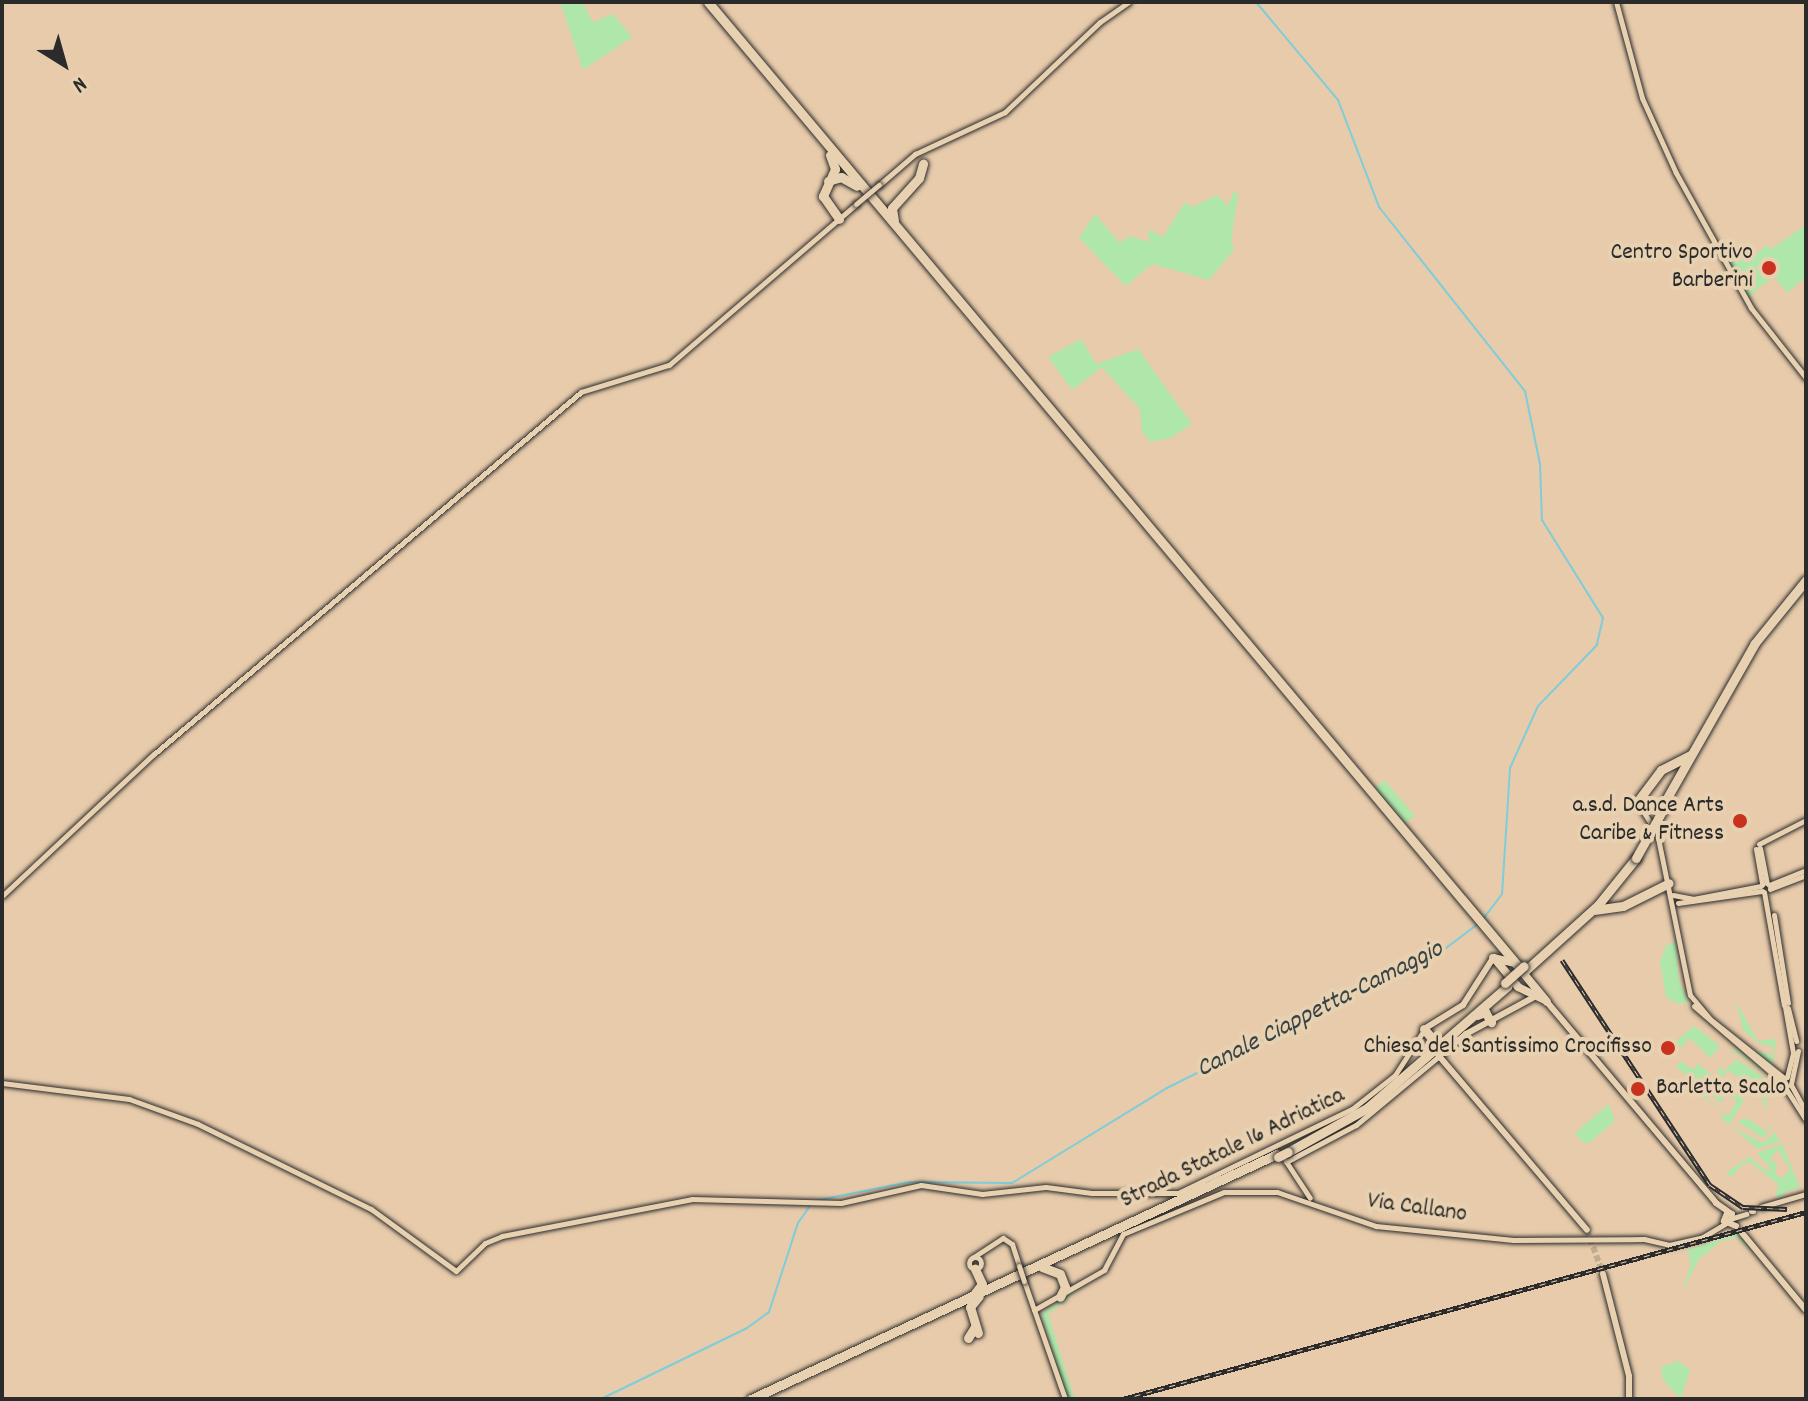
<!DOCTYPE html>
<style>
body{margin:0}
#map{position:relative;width:1808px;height:1401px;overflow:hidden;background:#e7cbab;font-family:Dekko,sans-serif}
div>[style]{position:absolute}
.green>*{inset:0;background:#afe7ab}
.stream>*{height:2px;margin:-1px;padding:0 1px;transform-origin:1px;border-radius:1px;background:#7ecdd9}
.secondary-tunnel>*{height:6px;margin-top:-3px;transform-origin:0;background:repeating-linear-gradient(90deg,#c1ab91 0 6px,transparent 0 9px)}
.roads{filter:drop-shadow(0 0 2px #2b2b2b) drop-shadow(0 0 2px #2b2b2b)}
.tertiary>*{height:5px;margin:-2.5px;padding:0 2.5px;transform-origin:2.5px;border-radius:2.5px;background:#e8d1b1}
.tertiary>.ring{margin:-2.5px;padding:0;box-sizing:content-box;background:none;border:5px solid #e8d1b1;border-radius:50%}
.secondary>*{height:6px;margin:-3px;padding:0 3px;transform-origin:3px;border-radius:3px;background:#e8d1b1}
.primary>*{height:8px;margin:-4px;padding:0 4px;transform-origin:4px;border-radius:4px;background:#e8d1b1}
.trunk>*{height:9px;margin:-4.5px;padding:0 4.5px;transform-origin:4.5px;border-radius:4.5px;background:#e8d1b1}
.rail>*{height:5px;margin-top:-2.5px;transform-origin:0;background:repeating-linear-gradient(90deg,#e8d1b1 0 6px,#2b2b2b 0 12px);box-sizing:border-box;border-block:2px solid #2b2b2b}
.bridges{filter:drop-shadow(0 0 2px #2b2b2b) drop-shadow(0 0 2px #2b2b2b)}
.tertiary-bridge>*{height:5px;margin:-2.5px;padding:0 2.5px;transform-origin:2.5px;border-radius:2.5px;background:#e8d1b1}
.trunk-bridge>*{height:9px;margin:-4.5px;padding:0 4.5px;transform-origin:4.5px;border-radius:4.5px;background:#e8d1b1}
.dots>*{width:22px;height:22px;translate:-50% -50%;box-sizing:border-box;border:4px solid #e8d1b1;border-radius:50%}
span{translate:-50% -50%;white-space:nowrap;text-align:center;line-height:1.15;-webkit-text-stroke:8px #e8d1b1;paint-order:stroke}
.poi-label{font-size:24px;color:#2b2b2b}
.right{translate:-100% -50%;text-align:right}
.left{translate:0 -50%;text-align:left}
.street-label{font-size:24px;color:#2b2b2b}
.water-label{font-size:26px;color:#374345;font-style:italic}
.frame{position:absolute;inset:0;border:4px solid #2b2b2b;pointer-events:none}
.north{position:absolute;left:24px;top:24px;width:80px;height:80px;-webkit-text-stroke:6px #e8d1b1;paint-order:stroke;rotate:143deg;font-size:22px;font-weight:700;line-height:32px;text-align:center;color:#2b2b2b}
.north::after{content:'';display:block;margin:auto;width:28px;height:36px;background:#2b2b2b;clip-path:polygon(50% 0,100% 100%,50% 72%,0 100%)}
</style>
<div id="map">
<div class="green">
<i style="clip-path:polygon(560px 2px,582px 2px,593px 22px,613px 14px,632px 37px,583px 70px)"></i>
<i style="clip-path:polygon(1234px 190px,1238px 195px,1231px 241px,1234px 250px,1209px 280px,1152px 264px,1126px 286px,1079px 238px,1095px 214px,1120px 243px,1129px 236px,1149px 242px,1148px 229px,1163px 237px,1185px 202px,1192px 207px,1217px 195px,1228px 206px)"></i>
<i style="clip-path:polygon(1806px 225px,1806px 277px,1787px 293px,1774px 276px,1747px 298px,1728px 260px,1748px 244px,1756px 254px,1767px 245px,1771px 249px)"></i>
<i style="clip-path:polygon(1081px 339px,1096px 364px,1138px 349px,1192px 424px,1170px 438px,1150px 442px,1142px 432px,1140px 409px,1102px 367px,1072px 390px,1048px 357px)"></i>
<i style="clip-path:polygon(1384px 780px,1415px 816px,1405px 823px,1375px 788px)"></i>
<i style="clip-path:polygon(1676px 941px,1679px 981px,1689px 1002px,1678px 1004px,1666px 997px,1660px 962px,1666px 946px)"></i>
<i style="clip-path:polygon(1736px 1002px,1758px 1041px,1776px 1039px,1773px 1068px,1750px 1049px,1773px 1055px,1773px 1047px,1760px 1044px,1743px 1030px)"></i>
<i style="clip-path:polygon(1694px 1026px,1720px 1046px,1710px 1058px,1690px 1038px,1681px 1048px,1667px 1037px,1676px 1041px)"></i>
<i style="clip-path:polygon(1735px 1048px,1778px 1084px,1766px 1098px,1767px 1112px,1760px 1093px,1747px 1082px,1728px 1071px,1723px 1077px,1716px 1072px,1721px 1066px,1723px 1073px,1736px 1059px,1769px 1081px,1769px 1092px,1773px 1089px,1769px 1077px,1736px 1052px,1730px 1054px)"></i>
<i style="clip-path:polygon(evenodd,1681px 1061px,1693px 1070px,1698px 1064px,1744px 1100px,1729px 1125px,1721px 1118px,1724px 1113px,1695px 1091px,1699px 1086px,1676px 1067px,1681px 1061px,1718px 1086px,1737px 1101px,1728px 1116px,1707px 1099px,1711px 1095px,1720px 1103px,1724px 1098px,1715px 1090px,1718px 1086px)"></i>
<i style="clip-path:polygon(1609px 1104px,1615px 1121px,1589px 1143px,1582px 1142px,1575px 1133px)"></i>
<i style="clip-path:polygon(1747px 1118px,1767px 1132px,1764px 1138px,1737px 1122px)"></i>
<i style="clip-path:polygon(1764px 1119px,1780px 1141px,1758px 1149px,1731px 1127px,1763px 1143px,1773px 1134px)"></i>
<i style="clip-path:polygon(evenodd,1782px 1144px,1800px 1187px,1784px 1192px,1785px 1196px,1776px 1198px,1778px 1184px,1751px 1163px,1744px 1163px,1731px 1177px,1726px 1173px,1749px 1157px,1767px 1171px,1771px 1169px,1757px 1153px,1782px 1144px,1777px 1149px,1790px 1169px,1783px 1178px,1775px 1175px,1777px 1163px,1770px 1161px,1777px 1149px)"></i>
<i style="clip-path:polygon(1737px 1234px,1752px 1254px,1736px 1237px,1721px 1241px,1699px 1259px,1682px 1292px,1691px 1264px,1688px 1252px,1682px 1252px)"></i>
<i style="clip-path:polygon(1084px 1285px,1048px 1315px,1075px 1399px,1067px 1399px,1041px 1314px)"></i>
<i style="clip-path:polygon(1678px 1361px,1690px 1370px,1681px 1399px,1663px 1380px,1661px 1367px)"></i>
</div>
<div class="stream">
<i style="left:1256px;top:2px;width:128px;rotate:50.1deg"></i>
<i style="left:1338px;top:100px;width:115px;rotate:69deg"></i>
<i style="left:1379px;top:207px;width:235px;rotate:51.6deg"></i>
<i style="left:1525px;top:391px;width:75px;rotate:78.4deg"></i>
<i style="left:1540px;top:464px;width:56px;rotate:88deg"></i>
<i style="left:1542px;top:520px;width:115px;rotate:58.1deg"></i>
<i style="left:1603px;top:618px;width:28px;rotate:103deg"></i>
<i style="left:1597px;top:645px;width:85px;rotate:134deg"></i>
<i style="left:1538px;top:706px;width:68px;rotate:114.3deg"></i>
<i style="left:1510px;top:768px;width:126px;rotate:93.6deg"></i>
<i style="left:1502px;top:894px;width:30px;rotate:127deg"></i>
<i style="left:814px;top:1201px;width:97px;rotate:-11.3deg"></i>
<i style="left:909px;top:1182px;width:103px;rotate:0.6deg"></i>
<i style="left:1012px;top:1183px;width:182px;rotate:-31.5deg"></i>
<i style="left:1167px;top:1088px;width:312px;rotate:-26.6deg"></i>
<i style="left:1446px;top:948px;width:38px;rotate:-37deg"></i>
<i style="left:601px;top:1399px;width:162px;rotate:-25.9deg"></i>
<i style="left:747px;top:1328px;width:27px;rotate:-36deg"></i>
<i style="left:769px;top:1312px;width:94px;rotate:-72deg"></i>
<i style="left:798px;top:1223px;width:21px;rotate:-55deg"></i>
</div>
<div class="secondary-tunnel">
<i style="left:1587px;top:1230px;width:47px;rotate:70deg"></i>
</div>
<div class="roads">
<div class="tertiary">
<i style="left:1616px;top:2px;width:99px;rotate:74.8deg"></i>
<i style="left:1642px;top:98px;width:82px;rotate:65.6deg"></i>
<i style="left:1676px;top:173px;width:154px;rotate:60.9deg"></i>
<i style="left:1751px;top:308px;width:89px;rotate:51.8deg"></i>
<i style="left:879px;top:185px;width:48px;rotate:-40.7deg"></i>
<i style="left:915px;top:154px;width:99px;rotate:-25deg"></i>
<i style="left:1005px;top:112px;width:131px;rotate:-43.5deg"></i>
<i style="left:1100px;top:22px;width:35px;rotate:-35deg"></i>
<i style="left:1637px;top:802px;width:37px;rotate:57deg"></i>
<i style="left:1657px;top:833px;width:165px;rotate:78.5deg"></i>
<i style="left:1690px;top:995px;width:31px;rotate:50deg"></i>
<i style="left:1710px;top:1019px;width:95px;rotate:38.6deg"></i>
<i style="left:1759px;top:844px;width:53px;rotate:-27.1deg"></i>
<i style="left:1760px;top:848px;width:36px;rotate:79deg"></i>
<i style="left:1756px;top:849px;width:36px;rotate:80deg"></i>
<i style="left:1769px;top:885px;width:40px;rotate:-22deg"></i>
<i style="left:1770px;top:889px;width:39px;rotate:-21deg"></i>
<i style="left:1764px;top:892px;width:115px;rotate:80deg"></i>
<i style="left:1673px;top:895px;width:20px;rotate:11deg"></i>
<i style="left:1693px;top:899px;width:69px;rotate:-10.8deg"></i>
<i style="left:2px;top:896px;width:208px;rotate:-43.1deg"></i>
<i style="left:154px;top:754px;width:560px;rotate:-40.29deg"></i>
<i style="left:581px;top:392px;width:92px;rotate:-17.1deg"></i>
<i style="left:669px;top:365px;width:247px;rotate:-40.7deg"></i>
<i style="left:1678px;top:903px;width:85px;rotate:-8.1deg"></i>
<i style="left:1774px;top:915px;width:89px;rotate:81deg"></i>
<i style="left:1694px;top:1006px;width:115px;rotate:40.8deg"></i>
<i style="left:1781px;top:1081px;width:46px;rotate:57.3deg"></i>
<i style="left:1785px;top:1007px;width:47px;rotate:80.1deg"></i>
<i style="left:1793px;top:1053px;width:25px;rotate:104deg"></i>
<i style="left:1788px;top:1008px;width:34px;rotate:76deg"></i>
<i style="left:1798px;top:1051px;width:35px;rotate:102deg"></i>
<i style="left:1791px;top:1085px;width:31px;rotate:61deg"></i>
<i style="left:2px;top:1083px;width:128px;rotate:7.2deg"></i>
<i style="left:129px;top:1099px;width:73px;rotate:19.9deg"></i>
<i style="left:198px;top:1124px;width:193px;rotate:26.2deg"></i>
<i style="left:371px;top:1209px;width:105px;rotate:36.1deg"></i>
<i style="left:456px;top:1271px;width:40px;rotate:-44deg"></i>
<i style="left:485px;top:1243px;width:18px;rotate:-22deg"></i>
<i style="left:502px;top:1236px;width:194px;rotate:-11deg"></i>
<i style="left:692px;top:1199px;width:149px;rotate:1.5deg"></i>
<i style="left:841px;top:1203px;width:82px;rotate:-12.7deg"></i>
<i style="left:921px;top:1185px;width:62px;rotate:8.4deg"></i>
<i style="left:982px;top:1194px;width:64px;rotate:-6.2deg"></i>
<i style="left:1046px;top:1187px;width:46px;rotate:7.4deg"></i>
<i style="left:1092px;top:1193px;width:86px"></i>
<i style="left:1178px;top:1193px;width:193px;rotate:-25.8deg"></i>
<i style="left:1352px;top:1109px;width:55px;rotate:-38.3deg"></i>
<i style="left:1395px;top:1075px;width:54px;rotate:-57.2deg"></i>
<i style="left:1285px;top:1160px;width:45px;rotate:56.7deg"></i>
<i style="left:1286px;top:1162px;width:79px;rotate:-27.9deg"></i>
<i style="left:1356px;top:1125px;width:108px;rotate:-39.7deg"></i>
<i style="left:1761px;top:1207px;width:47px;rotate:-16.1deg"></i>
<i style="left:1751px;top:1211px;width:2px"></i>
<i style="left:1733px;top:1218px;width:14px;rotate:-17deg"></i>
<i class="ring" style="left:969px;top:1257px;width:7px;height:7px"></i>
<i style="left:972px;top:1258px;width:37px;rotate:-33deg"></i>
<i style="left:1003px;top:1238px;width:11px;rotate:34deg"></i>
<i style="left:1012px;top:1244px;width:23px;rotate:72deg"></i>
<i style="left:1024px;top:1281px;width:125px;rotate:70.8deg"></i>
<i style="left:1034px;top:1310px;width:81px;rotate:-29.7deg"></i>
<i style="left:1104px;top:1270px;width:41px;rotate:-62.2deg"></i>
<i style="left:1123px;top:1234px;width:109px;rotate:-22.6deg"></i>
<i style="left:1224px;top:1192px;width:53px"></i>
<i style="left:1277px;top:1192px;width:105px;rotate:19deg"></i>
<i style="left:1376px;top:1226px;width:138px;rotate:5.8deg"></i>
<i style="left:1513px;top:1240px;width:131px;rotate:-0.4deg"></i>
<i style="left:1644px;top:1239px;width:26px;rotate:13deg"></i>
<i style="left:1669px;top:1245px;width:35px;rotate:-13deg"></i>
<i style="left:1703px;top:1237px;width:27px;rotate:-31deg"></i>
</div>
<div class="secondary">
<i style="left:1536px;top:996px;width:80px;rotate:151.5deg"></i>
<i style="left:1466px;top:1034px;width:35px;rotate:141deg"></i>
<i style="left:1439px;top:1056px;width:228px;rotate:49.6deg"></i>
<i style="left:1547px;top:1002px;width:263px;rotate:49.9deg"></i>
<i style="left:1716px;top:1203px;width:19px;rotate:35deg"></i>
<i style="left:1732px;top:1214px;width:9px;rotate:103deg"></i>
<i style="left:1424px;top:1029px;width:46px;rotate:-31.6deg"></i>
<i style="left:1463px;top:1005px;width:56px;rotate:-57.4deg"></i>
<i style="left:1727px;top:1213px;width:9px;rotate:111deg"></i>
<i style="left:1724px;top:1221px;width:13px;rotate:23deg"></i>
<i style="left:1742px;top:1233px;width:100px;rotate:50.3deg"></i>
<i style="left:1603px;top:1274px;width:105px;rotate:75.7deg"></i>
<i style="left:1629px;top:1376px;width:23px;rotate:90deg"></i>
</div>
<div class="primary">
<i style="left:1493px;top:958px;width:23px;rotate:13deg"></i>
<i style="left:1515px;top:963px;width:50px;rotate:50.6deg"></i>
<i style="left:1494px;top:958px;width:38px;rotate:50deg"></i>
<i style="left:1518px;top:987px;width:28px;rotate:26deg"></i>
</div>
<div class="trunk">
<i style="left:708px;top:2px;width:1261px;rotate:49.96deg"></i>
<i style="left:830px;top:155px;width:15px;rotate:70deg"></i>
<i style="left:835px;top:169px;width:30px;rotate:114deg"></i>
<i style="left:823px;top:196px;width:28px;rotate:55deg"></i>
<i style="left:828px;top:181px;width:14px;rotate:-17deg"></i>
<i style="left:841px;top:177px;width:18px;rotate:29deg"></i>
<i style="left:894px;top:221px;width:13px;rotate:-99deg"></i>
<i style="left:892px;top:208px;width:40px;rotate:-48deg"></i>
<i style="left:919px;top:178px;width:15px;rotate:-74deg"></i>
<i style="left:1637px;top:802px;width:40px;rotate:-53deg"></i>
<i style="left:1661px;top:770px;width:33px;rotate:-27deg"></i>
<i style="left:1663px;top:805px;width:186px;rotate:-60.4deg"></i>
<i style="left:1755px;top:643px;width:81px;rotate:-51deg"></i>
<i style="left:1594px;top:910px;width:29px;rotate:-8deg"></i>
<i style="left:1623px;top:906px;width:51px;rotate:-26.6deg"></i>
<i style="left:1526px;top:970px;width:97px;rotate:-42.1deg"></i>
<i style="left:1598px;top:905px;width:60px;rotate:-51deg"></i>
<i style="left:1477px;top:1015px;width:9px;rotate:-21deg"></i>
<i style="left:1485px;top:1012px;width:12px;rotate:59deg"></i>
<i style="left:1424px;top:1029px;width:16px;rotate:50deg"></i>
<i style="left:1434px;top:1041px;width:11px;rotate:128deg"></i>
<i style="left:1288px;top:1152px;width:90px;rotate:-29.1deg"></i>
<i style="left:1367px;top:1108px;width:186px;rotate:-40.9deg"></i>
<i style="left:1042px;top:1267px;width:19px;rotate:21deg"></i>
<i style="left:1060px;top:1274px;width:14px;rotate:69deg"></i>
<i style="left:1065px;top:1287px;width:11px;rotate:117deg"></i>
<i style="left:975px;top:1293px;width:11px;rotate:-52deg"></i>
<i style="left:982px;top:1284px;width:17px;rotate:-115deg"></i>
<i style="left:978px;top:1333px;width:27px;rotate:-107deg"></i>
<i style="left:970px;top:1307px;width:14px;rotate:-51deg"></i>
<i style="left:968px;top:1338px;width:13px;rotate:-58deg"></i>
<i style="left:751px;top:1399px;width:580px;rotate:-24.98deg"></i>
</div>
</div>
<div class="rail">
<i style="left:1562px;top:960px;width:269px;rotate:56.7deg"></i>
<i style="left:1710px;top:1185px;width:40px;rotate:34deg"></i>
<i style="left:1743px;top:1207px;width:44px;rotate:2.6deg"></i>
<i style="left:1123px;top:1399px;width:708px;rotate:-15.31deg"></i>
</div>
<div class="bridges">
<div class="tertiary-bridge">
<i style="left:856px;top:204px;width:30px;rotate:-40deg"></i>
<i style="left:1019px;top:1266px;width:16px;rotate:72deg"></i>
</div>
<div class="trunk-bridge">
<i style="left:1636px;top:858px;width:60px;rotate:-60.9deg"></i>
<i style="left:1505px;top:983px;width:25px;rotate:-42deg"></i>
<i style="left:1278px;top:1157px;width:11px;rotate:-27deg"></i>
</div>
</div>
<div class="dots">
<i style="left:1769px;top:268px;background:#c8321e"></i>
<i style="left:1740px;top:821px;background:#c8321e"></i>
<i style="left:1668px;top:1048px;background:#c8321e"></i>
<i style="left:1638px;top:1089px;background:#c8321e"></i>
</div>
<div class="poi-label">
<span class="right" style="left:1753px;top:268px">Centro Sportivo<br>Barberini</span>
<span class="right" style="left:1724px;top:821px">a.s.d. Dance Arts<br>Caribe &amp; Fitness</span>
<span class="right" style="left:1652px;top:1048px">Chiesa del Santissimo Crocifisso</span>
<span class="left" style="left:1656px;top:1089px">Barletta Scalo</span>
</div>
<div class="street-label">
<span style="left:1233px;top:1149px;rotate:-26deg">Strada Statale 16 Adriatica</span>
<span style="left:1417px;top:1209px;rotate:8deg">Via Callano</span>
</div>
<div class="water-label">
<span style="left:1320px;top:1010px;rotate:-27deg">Canale Ciappetta-Camaggio</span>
</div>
<div class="frame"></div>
<div class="north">N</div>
</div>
